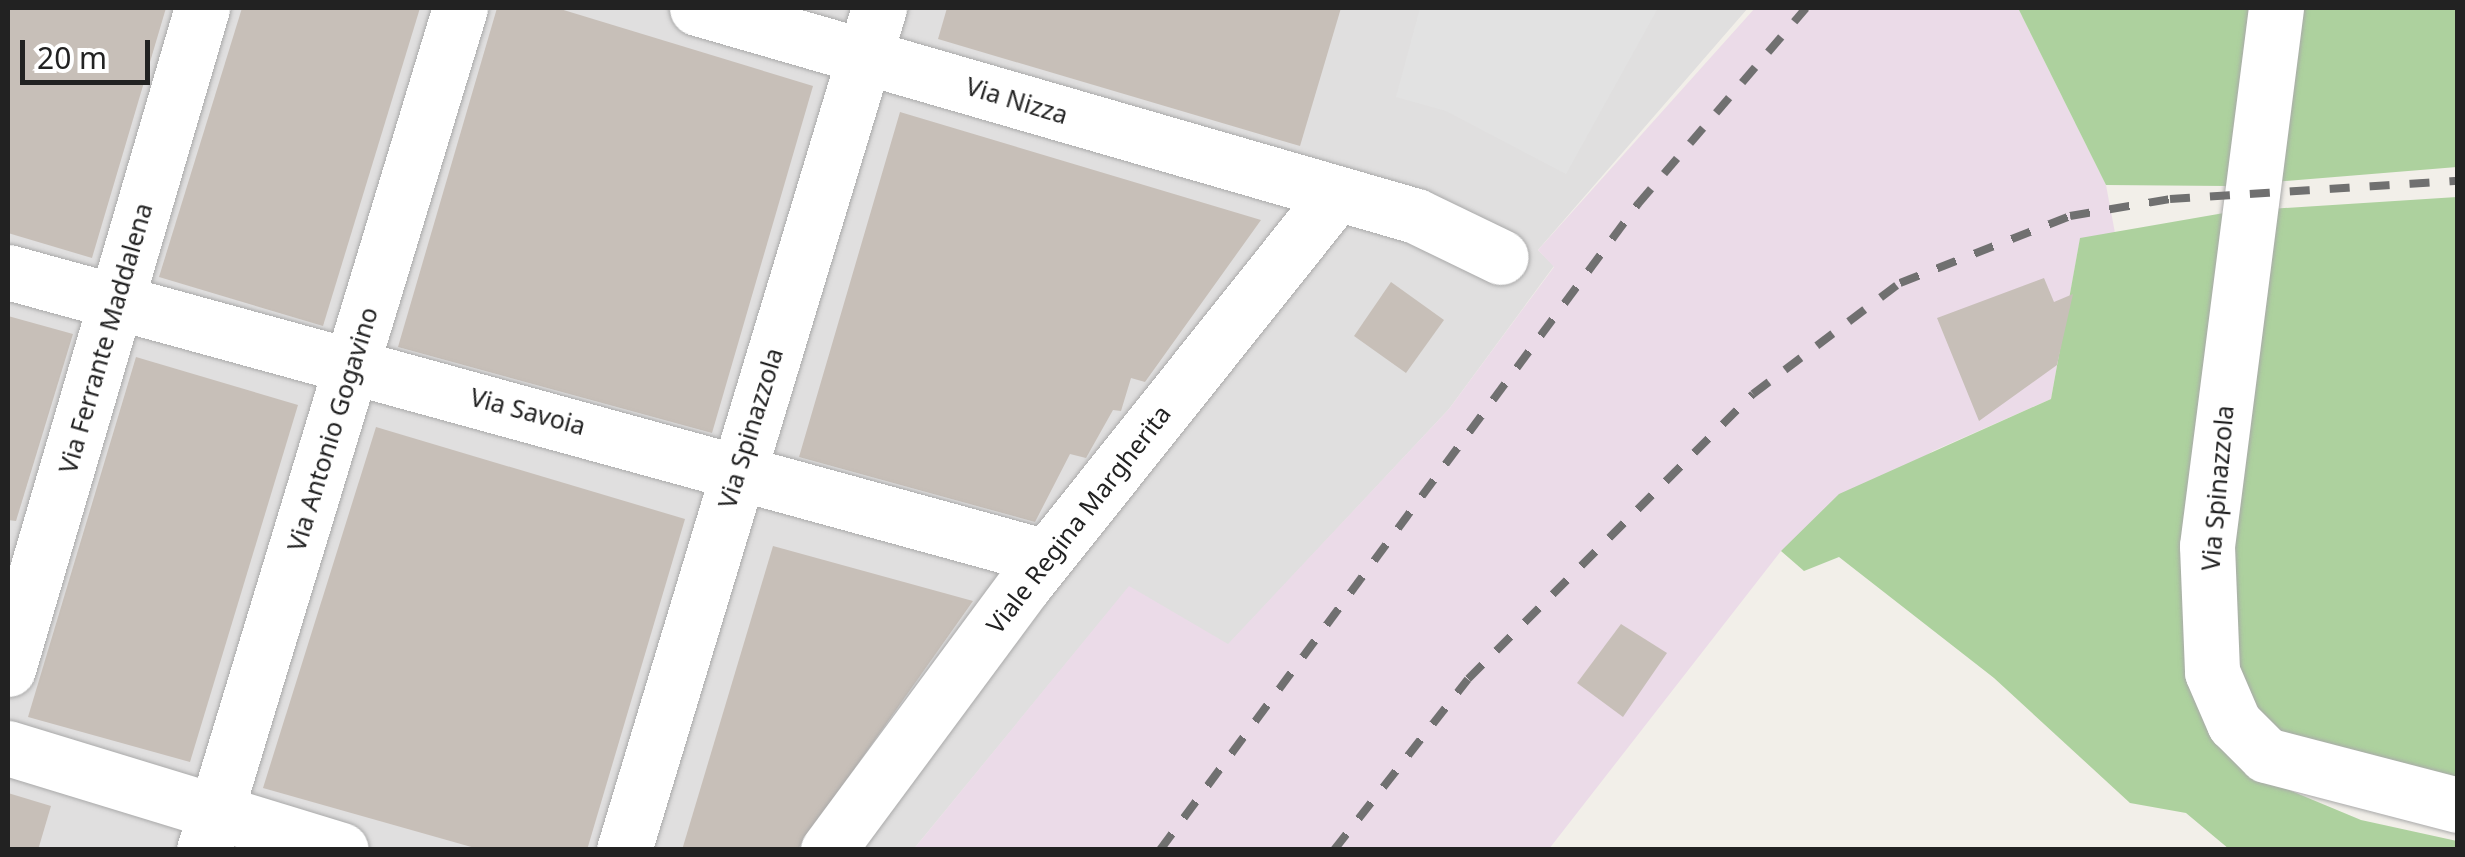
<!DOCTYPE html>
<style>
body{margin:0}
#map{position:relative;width:2465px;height:857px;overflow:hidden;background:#f2efe9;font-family:"Noto Sans",sans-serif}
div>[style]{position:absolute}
.residential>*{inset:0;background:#e0dfdf}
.industrial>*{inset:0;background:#ebdbe8}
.forest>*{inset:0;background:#add19e}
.parking>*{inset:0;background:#e2e2e2}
.building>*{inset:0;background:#c7bfb8}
.roads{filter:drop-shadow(0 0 2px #a9a9a9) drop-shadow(0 0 2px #a9a9a9)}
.minor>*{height:55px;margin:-27.5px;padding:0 27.5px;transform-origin:27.5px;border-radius:27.5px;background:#fff}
.rail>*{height:8px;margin-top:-4px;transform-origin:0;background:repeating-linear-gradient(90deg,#707070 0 20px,transparent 0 40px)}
span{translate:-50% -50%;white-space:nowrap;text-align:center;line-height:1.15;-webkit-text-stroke:10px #fff;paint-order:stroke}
.street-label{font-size:25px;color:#222}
.frame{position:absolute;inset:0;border:10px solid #222;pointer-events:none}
.scale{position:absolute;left:20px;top:40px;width:130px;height:45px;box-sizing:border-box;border:5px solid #222;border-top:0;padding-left:12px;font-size:30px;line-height:35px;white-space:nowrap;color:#222;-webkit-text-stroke:8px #fff;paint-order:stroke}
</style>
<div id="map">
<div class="residential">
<i style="clip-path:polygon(8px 8px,1748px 8px,1538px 250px,1554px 266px,1449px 409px,1228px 645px,1129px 587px,913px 850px,8px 849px)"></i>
</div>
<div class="industrial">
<i style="clip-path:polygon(1755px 8px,2018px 8px,2106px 185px,2115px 233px,2080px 239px,2051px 399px,1933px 451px,1781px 551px,1549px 849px,913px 850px,1129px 586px,1228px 644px,1449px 409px,1554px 267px,1538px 250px)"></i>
</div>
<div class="forest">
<i style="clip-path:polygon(2018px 8px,2249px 8px,2227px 186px,2106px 185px)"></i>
<i style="clip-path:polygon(2294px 8px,2457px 8px,2457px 167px,2274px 182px)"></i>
<i style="clip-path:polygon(2457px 197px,2457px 789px,2333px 765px,2268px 725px,2235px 670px,2232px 540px,2270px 209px)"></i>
<i style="clip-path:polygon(2224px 213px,2187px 537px,2255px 776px,2361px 820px,2457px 841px,2457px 849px,2229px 849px,2186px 813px,2130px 803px,1994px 678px,1839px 557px,1804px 571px,1781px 551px,1839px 494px,2051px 399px,2080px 238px)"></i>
</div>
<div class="parking">
<i style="clip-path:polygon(1420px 8px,1658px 8px,1566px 174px,1446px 111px,1396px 97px)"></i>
</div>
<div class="building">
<i style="clip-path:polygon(8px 8px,166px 8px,92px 258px,8px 233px)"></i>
<i style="clip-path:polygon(242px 8px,420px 8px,323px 326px,159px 277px)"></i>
<i style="clip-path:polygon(497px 8px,557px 8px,813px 86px,712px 433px,398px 347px)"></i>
<i style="clip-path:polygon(947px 8px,1341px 8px,1300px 146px,938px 39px)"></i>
<i style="clip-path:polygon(900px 112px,1261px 220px,1145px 382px,1131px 378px,1121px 411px,1113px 410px,1086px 458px,1070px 454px,1035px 522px,799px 457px)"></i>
<i style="clip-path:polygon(2044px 278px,2054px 302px,2073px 294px,2057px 365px,1979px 421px,1937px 318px)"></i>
<i style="clip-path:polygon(1391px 282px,1444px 320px,1406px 373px,1354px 336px)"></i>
<i style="clip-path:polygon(8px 316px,73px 334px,16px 521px,8px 520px)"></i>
<i style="clip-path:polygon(136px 357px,298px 405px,190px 762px,28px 717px)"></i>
<i style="clip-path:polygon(376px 427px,685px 519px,587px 850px,482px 850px,263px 788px)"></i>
<i style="clip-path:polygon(773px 546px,973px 601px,797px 850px,682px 850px)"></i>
<i style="clip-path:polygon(1621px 624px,1667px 653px,1623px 717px,1577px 683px)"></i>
<i style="clip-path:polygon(8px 793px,51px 806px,38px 850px,8px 850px)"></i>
</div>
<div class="roads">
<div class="minor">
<i style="left:697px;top:8px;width:748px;rotate:16.13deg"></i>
<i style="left:1416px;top:216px;width:94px;rotate:25.8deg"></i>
<i style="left:2276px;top:8px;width:542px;rotate:97.31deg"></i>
<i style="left:2207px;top:546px;width:126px;rotate:87.7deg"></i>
<i style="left:2212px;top:672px;width:56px;rotate:66.7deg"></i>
<i style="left:2234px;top:723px;width:45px;rotate:45deg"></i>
<i style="left:2266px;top:755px;width:198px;rotate:14.6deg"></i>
<i style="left:8px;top:272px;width:1076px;rotate:15.35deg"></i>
<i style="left:8px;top:669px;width:689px;rotate:-73.64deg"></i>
<i style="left:8px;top:748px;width:348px;rotate:17deg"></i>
<i style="left:204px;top:850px;width:880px;rotate:-73.09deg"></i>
<i style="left:624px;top:850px;width:880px;rotate:-73.15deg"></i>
<i style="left:828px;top:850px;width:331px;rotate:-53.5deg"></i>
<i style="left:1025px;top:584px;width:499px;rotate:-51.4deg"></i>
</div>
</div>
<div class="rail">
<i style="left:1160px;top:850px;width:804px;rotate:-53.5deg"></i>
<i style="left:1638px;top:204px;width:258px;rotate:-49.4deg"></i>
<i style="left:1334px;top:850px;width:217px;rotate:-51.9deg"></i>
<i style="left:1468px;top:679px;width:403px;rotate:-45deg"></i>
<i style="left:1753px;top:394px;width:184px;rotate:-37.1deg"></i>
<i style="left:1900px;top:283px;width:183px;rotate:-21.5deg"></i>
<i style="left:2070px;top:216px;width:101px;rotate:-9.6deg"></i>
<i style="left:2170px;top:199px;width:289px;rotate:-3.6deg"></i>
</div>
<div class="street-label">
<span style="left:1017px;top:100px;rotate:17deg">Via Nizza</span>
<span style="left:105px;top:338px;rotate:-74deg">Via Ferrante Maddalena</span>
<span style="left:528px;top:411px;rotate:15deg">Via Savoia</span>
<span style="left:750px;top:428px;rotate:-73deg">Via Spinazzola</span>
<span style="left:332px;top:429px;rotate:-73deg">Via Antonio Gogavino</span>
<span style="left:2217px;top:488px;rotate:-85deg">Via Spinazzola</span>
<span style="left:1078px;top:519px;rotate:-52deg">Viale Regina Margherita</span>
</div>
<div class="frame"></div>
<div class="scale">20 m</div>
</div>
